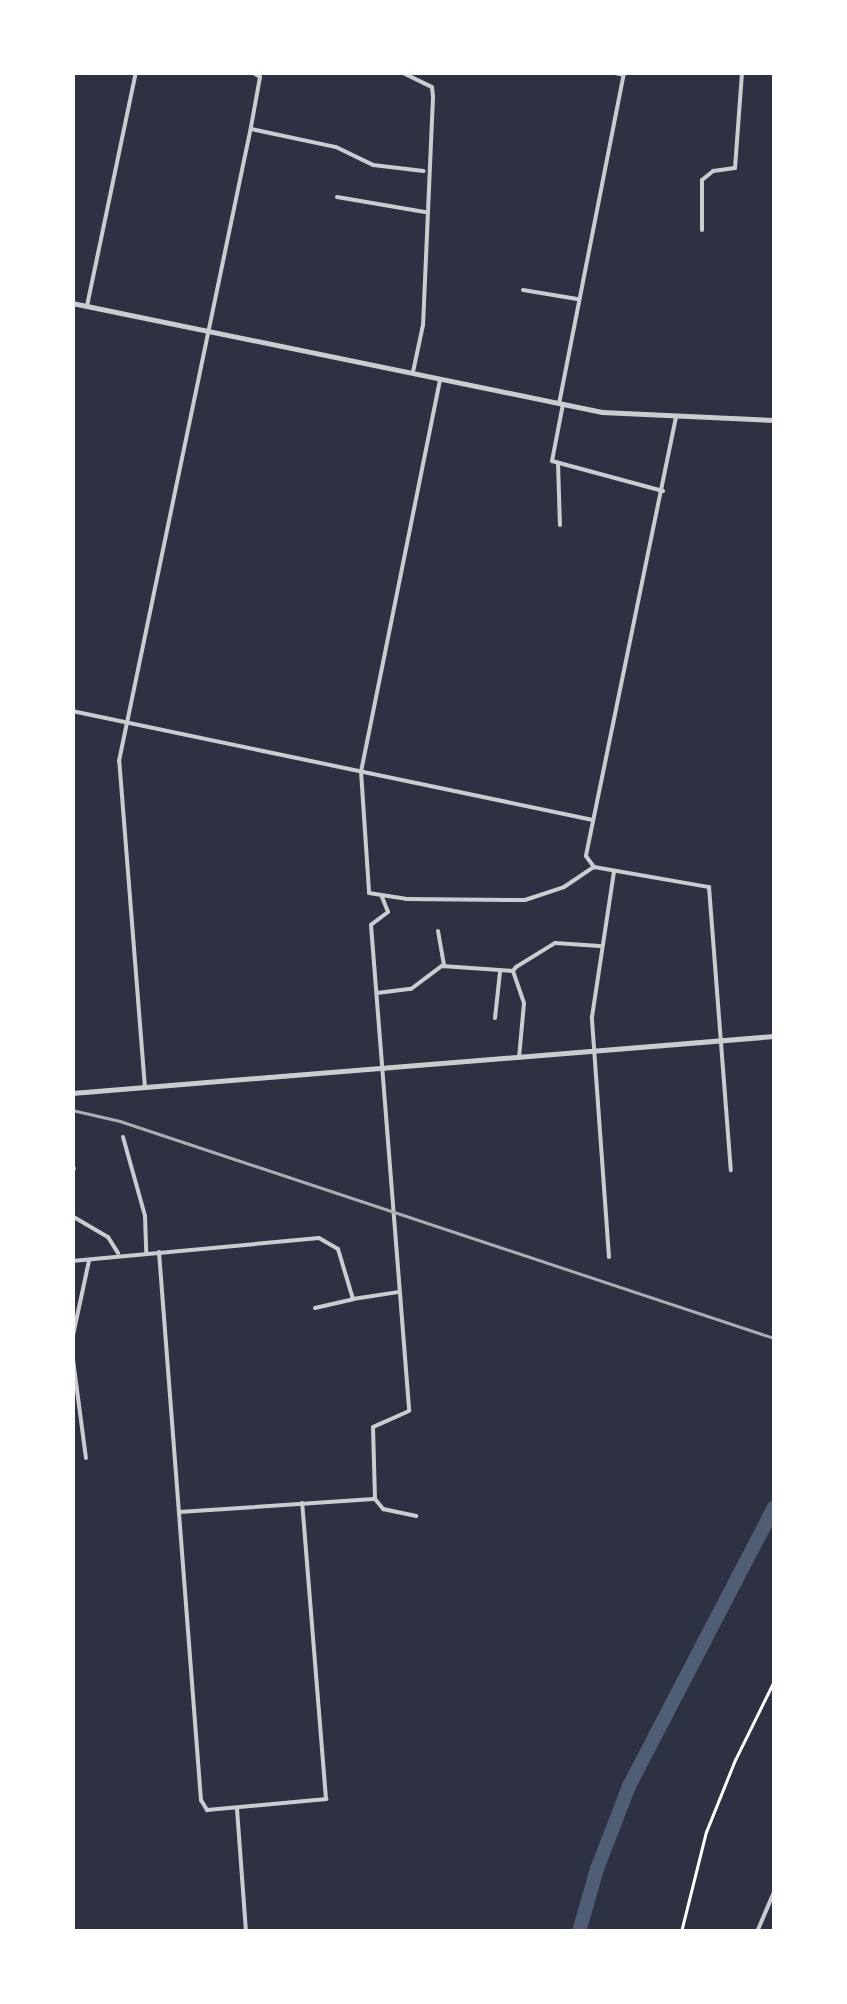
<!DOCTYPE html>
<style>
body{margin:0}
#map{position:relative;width:847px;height:2004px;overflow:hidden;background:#2d3142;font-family:Bitter,serif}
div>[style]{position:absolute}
.river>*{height:14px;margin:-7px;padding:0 7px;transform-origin:7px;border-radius:7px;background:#4f5d75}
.path>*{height:2.5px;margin:-1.25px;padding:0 1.25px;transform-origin:1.25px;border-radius:1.25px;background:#fff}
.minor>*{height:4px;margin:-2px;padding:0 2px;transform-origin:2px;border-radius:2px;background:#caccd0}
.tertiary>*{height:5px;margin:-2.5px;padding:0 2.5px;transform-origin:2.5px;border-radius:2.5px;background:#caccd0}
.rail>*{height:2.5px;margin:-1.25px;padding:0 1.25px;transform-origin:1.25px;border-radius:1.25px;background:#abadb3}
span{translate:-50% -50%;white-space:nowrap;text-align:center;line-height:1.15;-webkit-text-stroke:9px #fff;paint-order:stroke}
.frame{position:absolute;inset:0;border:75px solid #fff;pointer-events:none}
</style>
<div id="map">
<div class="river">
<i style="left:579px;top:1932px;width:66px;rotate:-74.1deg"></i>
<i style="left:597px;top:1869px;width:89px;rotate:-68.9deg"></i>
<i style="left:629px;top:1786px;width:314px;rotate:-62.5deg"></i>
</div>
<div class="path">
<i style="left:681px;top:1932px;width:103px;rotate:-76deg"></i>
<i style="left:706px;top:1832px;width:78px;rotate:-68.1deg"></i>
<i style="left:735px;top:1760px;width:88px;rotate:-63.7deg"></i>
</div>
<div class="minor">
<i style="left:401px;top:72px;width:34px;rotate:26deg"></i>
<i style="left:432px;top:87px;width:10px;rotate:84deg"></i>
<i style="left:433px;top:97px;width:228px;rotate:92.5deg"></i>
<i style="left:423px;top:325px;width:48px;rotate:102deg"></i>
<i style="left:610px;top:72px;width:14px;rotate:12deg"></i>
<i style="left:251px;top:129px;width:87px;rotate:12deg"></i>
<i style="left:336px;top:147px;width:41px;rotate:25.9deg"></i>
<i style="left:373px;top:165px;width:51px;rotate:6.7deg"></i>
<i style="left:337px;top:197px;width:89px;rotate:9.7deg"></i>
<i style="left:702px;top:230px;width:50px;rotate:-90deg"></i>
<i style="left:702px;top:180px;width:14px;rotate:-39deg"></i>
<i style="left:713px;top:171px;width:22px;rotate:-8deg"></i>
<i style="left:735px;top:168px;width:96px;rotate:-85.8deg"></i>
<i style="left:523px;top:290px;width:55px;rotate:9.5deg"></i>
<i style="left:87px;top:306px;width:239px;rotate:-78.2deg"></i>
<i style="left:440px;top:380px;width:399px;rotate:101.4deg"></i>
<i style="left:361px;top:771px;width:122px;rotate:86.2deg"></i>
<i style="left:369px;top:893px;width:37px;rotate:9deg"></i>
<i style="left:406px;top:899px;width:119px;rotate:0.5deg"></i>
<i style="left:525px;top:900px;width:41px;rotate:-18.4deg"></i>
<i style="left:564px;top:887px;width:36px;rotate:-34deg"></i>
<i style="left:559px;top:404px;width:338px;rotate:-78.9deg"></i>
<i style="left:563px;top:404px;width:58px;rotate:100.9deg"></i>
<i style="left:552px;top:461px;width:115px;rotate:15.1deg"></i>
<i style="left:676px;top:417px;width:448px;rotate:101.6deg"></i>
<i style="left:586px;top:856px;width:14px;rotate:54deg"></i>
<i style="left:594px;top:867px;width:117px;rotate:9.9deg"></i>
<i style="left:709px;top:887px;width:284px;rotate:85.6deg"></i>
<i style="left:558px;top:463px;width:62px;rotate:88.2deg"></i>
<i style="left:72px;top:711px;width:532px;rotate:11.82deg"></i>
<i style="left:382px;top:897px;width:16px;rotate:68deg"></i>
<i style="left:388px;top:912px;width:21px;rotate:143deg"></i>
<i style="left:371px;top:925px;width:487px;rotate:85.5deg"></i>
<i style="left:409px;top:1411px;width:39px;rotate:156deg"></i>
<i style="left:373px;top:1427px;width:72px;rotate:88.4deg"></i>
<i style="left:375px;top:1499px;width:13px;rotate:51deg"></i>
<i style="left:383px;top:1509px;width:34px;rotate:12deg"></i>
<i style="left:438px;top:931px;width:36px;rotate:80deg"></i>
<i style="left:377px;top:993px;width:34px;rotate:-7deg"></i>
<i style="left:411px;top:989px;width:39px;rotate:-37deg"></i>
<i style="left:442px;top:966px;width:71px;rotate:4deg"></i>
<i style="left:495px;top:1018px;width:46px;rotate:-83.8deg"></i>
<i style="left:519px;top:1058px;width:55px;rotate:-84.8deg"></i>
<i style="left:524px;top:1003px;width:34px;rotate:-109deg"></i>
<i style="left:513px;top:971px;width:5px;rotate:-53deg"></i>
<i style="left:516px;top:967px;width:46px;rotate:-31.6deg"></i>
<i style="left:555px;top:943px;width:45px;rotate:3.8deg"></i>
<i style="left:145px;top:1088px;width:328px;rotate:-94.5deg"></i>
<i style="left:119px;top:761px;width:648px;rotate:-78.24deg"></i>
<i style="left:251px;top:127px;width:51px;rotate:-79.8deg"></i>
<i style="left:260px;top:77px;width:9px;rotate:-148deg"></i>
<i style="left:123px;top:1137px;width:82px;rotate:74.4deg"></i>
<i style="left:145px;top:1216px;width:37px;rotate:88deg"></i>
<i style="left:72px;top:1173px;width:5px;rotate:-68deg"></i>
<i style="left:72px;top:1216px;width:42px;rotate:30.3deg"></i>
<i style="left:108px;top:1237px;width:19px;rotate:58deg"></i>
<i style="left:159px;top:1252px;width:550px;rotate:85.62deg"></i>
<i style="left:201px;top:1800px;width:12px;rotate:59deg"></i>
<i style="left:207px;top:1810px;width:120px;rotate:-5.3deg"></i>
<i style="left:326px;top:1799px;width:297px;rotate:-94.6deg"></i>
<i style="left:609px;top:1257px;width:241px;rotate:-94.1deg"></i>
<i style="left:592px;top:1017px;width:147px;rotate:-81.4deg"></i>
<i style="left:72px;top:1261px;width:248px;rotate:-5.3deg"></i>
<i style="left:319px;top:1238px;width:22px;rotate:30deg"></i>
<i style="left:338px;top:1249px;width:52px;rotate:73.3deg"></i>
<i style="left:353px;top:1299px;width:47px;rotate:-8.7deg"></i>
<i style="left:315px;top:1308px;width:39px;rotate:-13deg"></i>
<i style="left:72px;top:1340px;width:81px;rotate:-77.9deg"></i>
<i style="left:72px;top:1352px;width:107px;rotate:82.5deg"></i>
<i style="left:179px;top:1512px;width:195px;rotate:-3.8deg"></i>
<i style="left:237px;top:1809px;width:123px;rotate:85.8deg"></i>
<i style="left:757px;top:1932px;width:43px;rotate:-67deg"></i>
</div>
<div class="tertiary">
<i style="left:72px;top:303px;width:541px;rotate:11.62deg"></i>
<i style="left:602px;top:412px;width:172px;rotate:2.7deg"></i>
<i style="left:72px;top:1093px;width:704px;rotate:-4.64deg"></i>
</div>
<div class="rail">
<i style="left:72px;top:1110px;width:49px;rotate:12.9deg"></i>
<i style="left:120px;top:1121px;width:689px;rotate:18.36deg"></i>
</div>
<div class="frame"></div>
</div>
